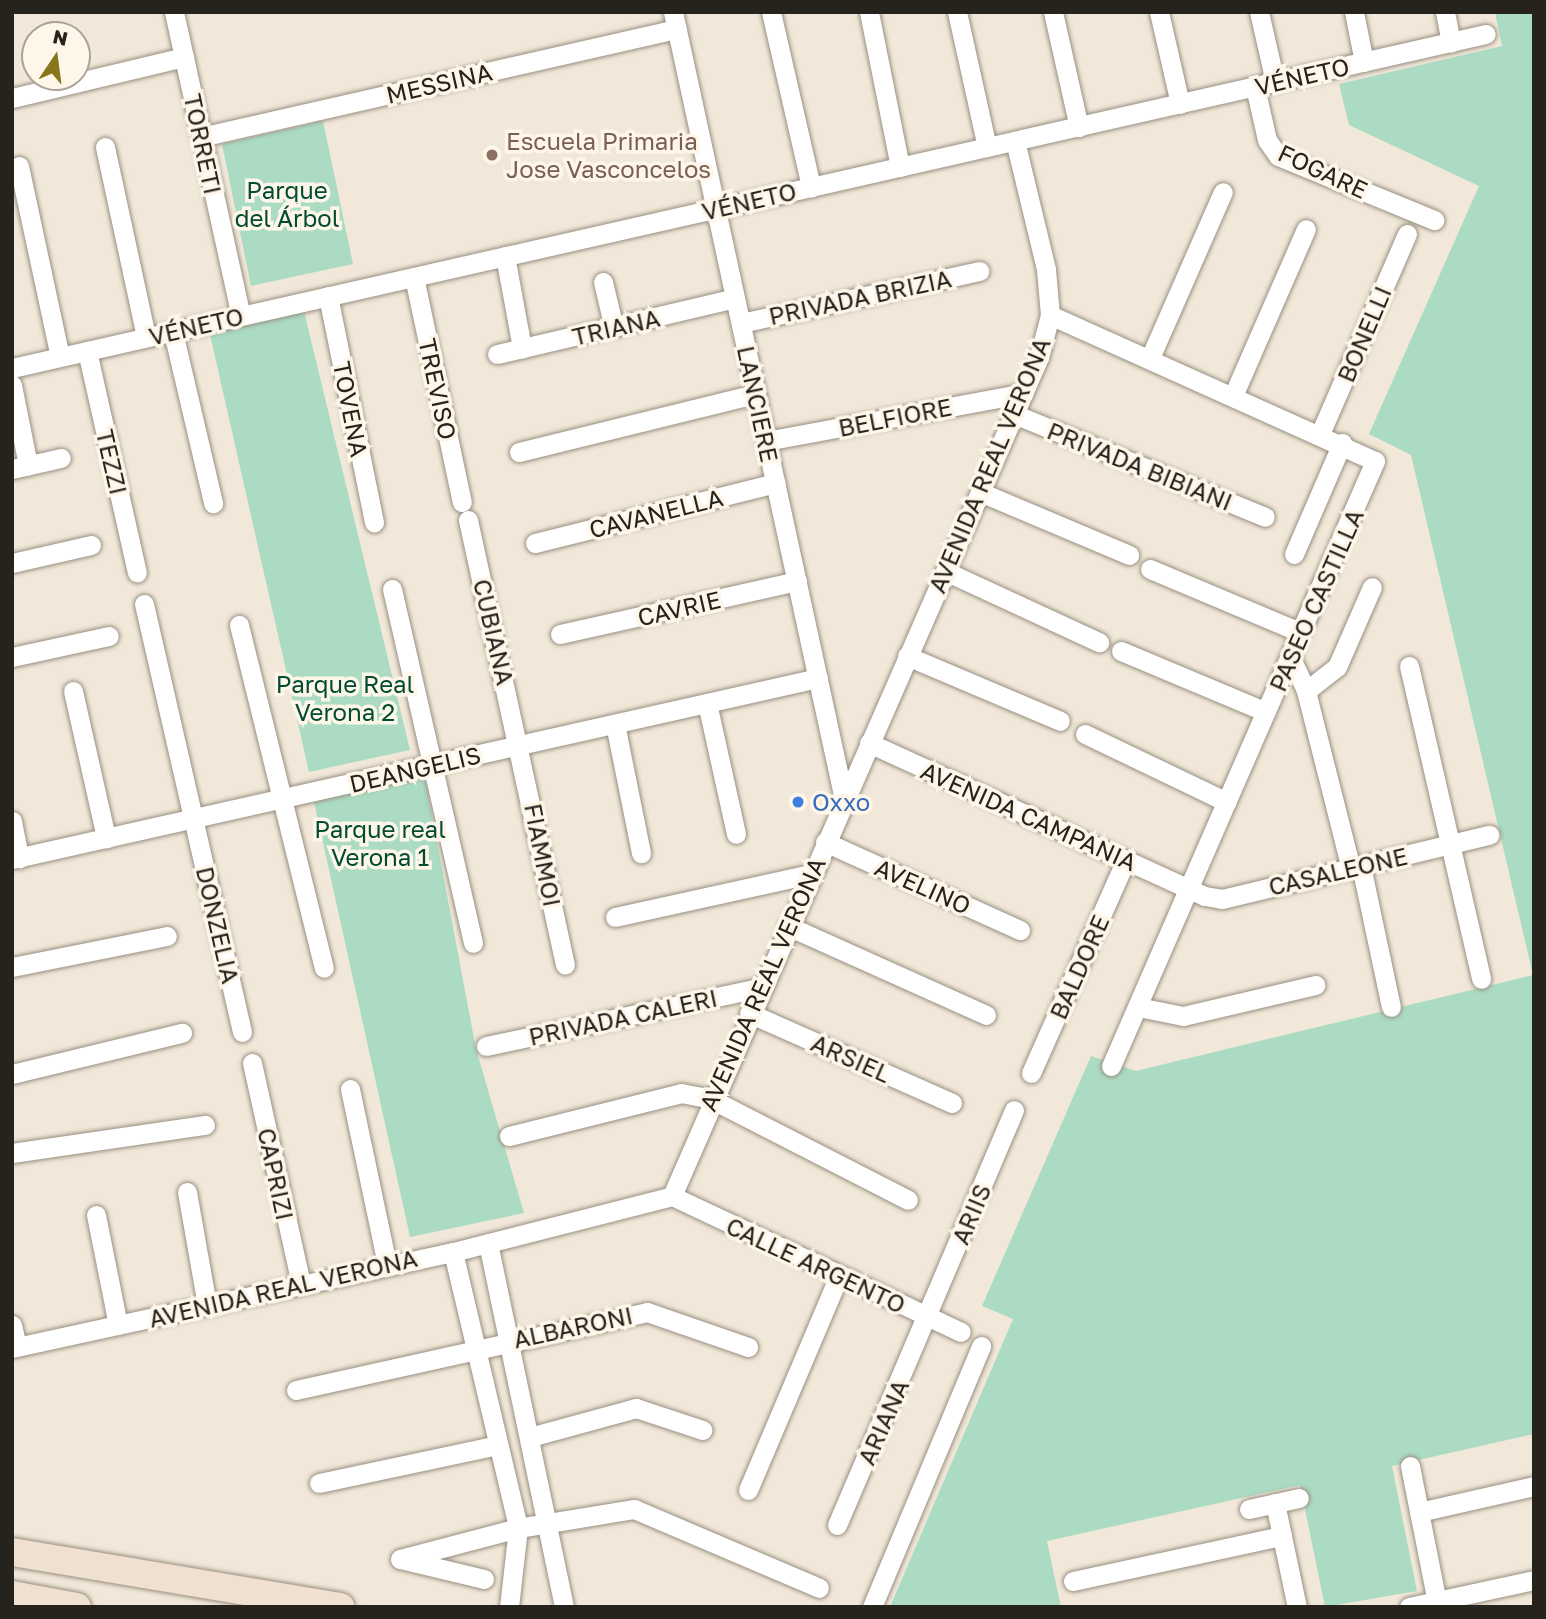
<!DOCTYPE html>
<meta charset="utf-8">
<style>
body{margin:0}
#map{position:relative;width:1546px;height:1619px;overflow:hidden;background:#f2e8d9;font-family:"Golos Text",sans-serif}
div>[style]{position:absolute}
.green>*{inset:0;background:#abdcc3}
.roads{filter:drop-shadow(0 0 2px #988f81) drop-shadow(0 0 2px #988f81)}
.street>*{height:19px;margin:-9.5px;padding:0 9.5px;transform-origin:9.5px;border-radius:9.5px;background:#fff}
.secondary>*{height:28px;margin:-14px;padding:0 14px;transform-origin:14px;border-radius:14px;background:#f0e0d0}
.dots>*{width:19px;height:19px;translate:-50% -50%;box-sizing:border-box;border:4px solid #fef6e9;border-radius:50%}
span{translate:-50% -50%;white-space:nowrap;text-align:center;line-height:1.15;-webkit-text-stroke:7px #fef6e9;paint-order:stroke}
.street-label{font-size:24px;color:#26231d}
.education-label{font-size:24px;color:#785e54}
.left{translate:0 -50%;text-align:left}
.park-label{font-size:24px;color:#004c32}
.shop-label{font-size:24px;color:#366cbe}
.frame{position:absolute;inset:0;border:14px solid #26231d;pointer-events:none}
.north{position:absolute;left:21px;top:21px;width:70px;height:70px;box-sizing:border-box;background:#fef6e9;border:2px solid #a8a297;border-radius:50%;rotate:13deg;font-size:19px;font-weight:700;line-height:28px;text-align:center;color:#26231d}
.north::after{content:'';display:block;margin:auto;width:24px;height:32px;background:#87771b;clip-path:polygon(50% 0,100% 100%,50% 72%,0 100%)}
</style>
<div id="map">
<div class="green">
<i style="clip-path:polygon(1495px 12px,1534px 12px,1534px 1434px,1392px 1466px,1417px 1591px,1325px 1607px,1300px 1485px,1047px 1541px,1061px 1607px,890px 1607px,1013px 1319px,982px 1306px,1091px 1056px,1136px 1071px,1533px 975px,1411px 455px,1369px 434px,1479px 186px,1349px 125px,1339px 84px,1502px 46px)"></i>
<i style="clip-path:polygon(323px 121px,353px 264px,251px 286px,222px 144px)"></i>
<i style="clip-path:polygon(303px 307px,410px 750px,309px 772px,209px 330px)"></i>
<i style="clip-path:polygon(424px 773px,476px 1049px,524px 1213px,410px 1237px,314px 802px)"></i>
</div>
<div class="roads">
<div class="street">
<i style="left:174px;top:12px;width:311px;rotate:77.6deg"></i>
<i style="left:673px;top:12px;width:801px;rotate:77.75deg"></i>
<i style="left:771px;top:12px;width:180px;rotate:77.1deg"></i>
<i style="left:869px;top:12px;width:158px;rotate:78.7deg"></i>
<i style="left:957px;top:12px;width:138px;rotate:77.5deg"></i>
<i style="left:1053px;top:12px;width:118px;rotate:77.3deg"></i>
<i style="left:1159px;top:12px;width:94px;rotate:77.1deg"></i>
<i style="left:1259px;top:12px;width:72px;rotate:77.1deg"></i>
<i style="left:1354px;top:12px;width:51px;rotate:78.7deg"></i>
<i style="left:1445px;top:12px;width:31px;rotate:79deg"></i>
<i style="left:1255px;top:87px;width:54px;rotate:77.2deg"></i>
<i style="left:1267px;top:140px;width:19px;rotate:55deg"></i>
<i style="left:1278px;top:156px;width:169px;rotate:22.3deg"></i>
<i style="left:12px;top:98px;width:177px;rotate:-13.4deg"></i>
<i style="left:201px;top:137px;width:488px;rotate:-12.8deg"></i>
<i style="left:105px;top:147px;width:194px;rotate:77.8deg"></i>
<i style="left:19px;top:166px;width:195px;rotate:77.9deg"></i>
<i style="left:505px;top:256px;width:94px;rotate:79.5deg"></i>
<i style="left:414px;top:277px;width:230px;rotate:78deg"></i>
<i style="left:603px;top:282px;width:47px;rotate:76.6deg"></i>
<i style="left:328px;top:296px;width:231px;rotate:78.5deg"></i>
<i style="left:1050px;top:315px;width:356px;rotate:24.2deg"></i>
<i style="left:1375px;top:461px;width:660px;rotate:113.57deg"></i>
<i style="left:741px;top:323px;width:244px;rotate:-12.3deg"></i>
<i style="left:173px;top:332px;width:176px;rotate:76.8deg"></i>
<i style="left:87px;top:351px;width:227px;rotate:77.3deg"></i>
<i style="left:497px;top:354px;width:244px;rotate:-13.2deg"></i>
<i style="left:1150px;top:358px;width:181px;rotate:-66.3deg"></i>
<i style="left:12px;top:368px;width:1511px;rotate:-12.77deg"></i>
<i style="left:12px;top:385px;width:82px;rotate:78.7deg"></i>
<i style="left:1233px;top:396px;width:182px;rotate:-66.4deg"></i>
<i style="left:1014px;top:414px;width:271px;rotate:22.3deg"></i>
<i style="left:1320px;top:434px;width:218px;rotate:-66.5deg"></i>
<i style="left:766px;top:441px;width:262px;rotate:-10.5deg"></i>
<i style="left:519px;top:452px;width:244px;rotate:-13.8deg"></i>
<i style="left:12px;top:469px;width:50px;rotate:-12.7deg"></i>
<i style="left:980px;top:492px;width:162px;rotate:22.9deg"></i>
<i style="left:468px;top:520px;width:455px;rotate:77.7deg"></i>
<i style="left:535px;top:543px;width:248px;rotate:-14deg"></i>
<i style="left:1294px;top:554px;width:121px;rotate:-66.6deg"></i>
<i style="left:12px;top:563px;width:81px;rotate:-12.8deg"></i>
<i style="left:1150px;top:569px;width:163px;rotate:22.8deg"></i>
<i style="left:945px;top:571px;width:170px;rotate:24.8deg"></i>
<i style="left:392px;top:589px;width:363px;rotate:77.1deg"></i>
<i style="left:144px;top:604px;width:439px;rotate:77.1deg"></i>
<i style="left:239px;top:625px;width:353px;rotate:76.1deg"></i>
<i style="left:560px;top:634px;width:243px;rotate:-12.6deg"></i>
<i style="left:1121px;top:651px;width:157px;rotate:22.8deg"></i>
<i style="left:907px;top:656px;width:166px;rotate:23deg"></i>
<i style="left:1290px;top:656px;width:38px;rotate:65deg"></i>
<i style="left:1306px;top:691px;width:184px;rotate:75.8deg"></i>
<i style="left:12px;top:657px;width:99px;rotate:-12.2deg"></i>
<i style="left:1409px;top:666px;width:321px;rotate:77deg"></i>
<i style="left:73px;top:691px;width:151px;rotate:77.3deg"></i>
<i style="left:1306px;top:691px;width:39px;rotate:-38deg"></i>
<i style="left:1337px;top:667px;width:87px;rotate:-66.4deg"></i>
<i style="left:707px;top:703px;width:134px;rotate:77.5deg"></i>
<i style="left:615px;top:724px;width:132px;rotate:78.6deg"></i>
<i style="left:1085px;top:734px;width:157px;rotate:25.6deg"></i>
<i style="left:869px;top:743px;width:369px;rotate:24.5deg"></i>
<i style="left:1205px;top:896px;width:17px;rotate:10deg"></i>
<i style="left:1222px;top:899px;width:275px;rotate:-13.5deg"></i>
<i style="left:12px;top:821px;width:38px;rotate:79deg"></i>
<i style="left:825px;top:842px;width:214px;rotate:24.3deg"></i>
<i style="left:12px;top:859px;width:826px;rotate:-12.66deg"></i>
<i style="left:1361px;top:866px;width:144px;rotate:78deg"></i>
<i style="left:615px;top:917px;width:201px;rotate:-12.4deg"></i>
<i style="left:788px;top:926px;width:217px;rotate:24.2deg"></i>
<i style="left:12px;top:967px;width:158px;rotate:-11.3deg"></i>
<i style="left:1138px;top:1007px;width:46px;rotate:11.3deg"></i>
<i style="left:1183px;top:1016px;width:136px;rotate:-13.2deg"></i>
<i style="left:749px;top:1013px;width:222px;rotate:23.9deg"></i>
<i style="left:486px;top:1046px;width:280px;rotate:-12deg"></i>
<i style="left:252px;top:1063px;width:226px;rotate:77.5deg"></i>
<i style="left:1031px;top:1073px;width:233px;rotate:-66deg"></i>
<i style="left:12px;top:1074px;width:175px;rotate:-13.6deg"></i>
<i style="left:350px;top:1089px;width:179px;rotate:78.1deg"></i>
<i style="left:509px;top:1136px;width:177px;rotate:-14deg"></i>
<i style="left:681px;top:1093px;width:31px;rotate:11deg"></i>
<i style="left:711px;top:1099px;width:221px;rotate:27.1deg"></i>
<i style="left:12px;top:1153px;width:195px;rotate:-8.3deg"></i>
<i style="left:187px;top:1192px;width:115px;rotate:80deg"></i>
<i style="left:672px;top:1196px;width:916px;rotate:-66.37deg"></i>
<i style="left:1039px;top:357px;width:43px;rotate:-75.3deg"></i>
<i style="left:1050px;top:315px;width:46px;rotate:-95deg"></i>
<i style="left:1046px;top:269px;width:132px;rotate:-103.6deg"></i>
<i style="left:672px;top:1196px;width:319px;rotate:25.2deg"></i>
<i style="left:96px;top:1215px;width:112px;rotate:78.7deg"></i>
<i style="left:488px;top:1243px;width:372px;rotate:78.2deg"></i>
<i style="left:453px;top:1252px;width:284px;rotate:76.7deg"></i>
<i style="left:518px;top:1528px;width:80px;rotate:96.5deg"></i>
<i style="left:12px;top:1325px;width:22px;rotate:77deg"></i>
<i style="left:12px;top:1348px;width:451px;rotate:-12.3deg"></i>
<i style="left:453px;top:1252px;width:226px;rotate:-14.3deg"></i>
<i style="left:296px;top:1390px;width:360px;rotate:-12.5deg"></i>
<i style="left:647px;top:1312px;width:107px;rotate:19.1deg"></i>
<i style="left:530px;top:1437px;width:110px;rotate:-15.3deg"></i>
<i style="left:636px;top:1408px;width:70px;rotate:18.4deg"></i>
<i style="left:1410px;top:1466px;width:144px;rotate:78.8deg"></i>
<i style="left:319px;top:1483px;width:183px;rotate:-12deg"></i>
<i style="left:748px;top:1490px;width:230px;rotate:-67deg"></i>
<i style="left:1275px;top:1503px;width:106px;rotate:78.1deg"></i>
<i style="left:1249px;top:1509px;width:51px;rotate:-12.4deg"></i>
<i style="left:1419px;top:1512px;width:118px;rotate:-12.7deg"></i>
<i style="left:837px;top:1525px;width:451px;rotate:-66.9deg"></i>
<i style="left:484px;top:1579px;width:86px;rotate:-166.6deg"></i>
<i style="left:400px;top:1559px;width:122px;rotate:-14.7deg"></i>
<i style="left:518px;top:1528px;width:118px;rotate:-9.3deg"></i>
<i style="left:634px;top:1509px;width:201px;rotate:23.1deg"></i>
<i style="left:1073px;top:1581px;width:214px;rotate:-12.2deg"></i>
<i style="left:872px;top:1607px;width:283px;rotate:-67.3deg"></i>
<i style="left:1409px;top:1607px;width:128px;rotate:-12.2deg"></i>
</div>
<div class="secondary">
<i style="left:12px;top:1552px;width:333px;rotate:9.5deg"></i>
<i style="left:12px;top:1595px;width:66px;rotate:10.5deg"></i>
</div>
</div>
<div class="dots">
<i style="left:492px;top:155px;background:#8d6e63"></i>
<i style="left:798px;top:802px;background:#3f7fe0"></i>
</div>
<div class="street-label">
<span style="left:1302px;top:76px;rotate:-13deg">VÉNETO</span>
<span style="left:439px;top:83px;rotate:-13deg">MESSINA</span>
<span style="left:203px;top:144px;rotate:78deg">TORRETI</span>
<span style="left:1323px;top:171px;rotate:25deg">FOGARE</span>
<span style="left:749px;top:201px;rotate:-13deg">VÉNETO</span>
<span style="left:860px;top:297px;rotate:-12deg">PRIVADA BRIZIA</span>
<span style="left:196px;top:326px;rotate:-13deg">VÉNETO</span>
<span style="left:616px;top:327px;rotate:-13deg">TRIANA</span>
<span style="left:1364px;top:334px;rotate:-67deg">BONELLI</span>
<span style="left:438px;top:389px;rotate:78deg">TREVISO</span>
<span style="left:758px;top:404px;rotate:78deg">LANCIERE</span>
<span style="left:351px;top:409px;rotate:79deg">TOVENA</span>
<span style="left:895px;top:417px;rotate:-11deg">BELFIORE</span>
<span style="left:112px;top:462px;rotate:77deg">TEZZI</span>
<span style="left:989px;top:465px;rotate:-67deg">AVENIDA REAL VERONA</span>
<span style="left:1140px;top:466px;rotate:22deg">PRIVADA BIBIANI</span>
<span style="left:656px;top:513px;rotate:-14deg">CAVANELLA</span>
<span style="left:1316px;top:600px;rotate:-66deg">PASEO CASTILLA</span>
<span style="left:679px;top:608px;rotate:-13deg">CAVRIE</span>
<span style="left:494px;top:632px;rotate:77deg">CUBIANA</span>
<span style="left:415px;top:769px;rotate:-13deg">DEANGELIS</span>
<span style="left:1029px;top:816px;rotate:24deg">AVENIDA CAMPANIA</span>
<span style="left:543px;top:855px;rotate:79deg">FIAMMOI</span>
<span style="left:1338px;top:871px;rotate:-13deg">CASALEONE</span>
<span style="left:923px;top:886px;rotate:24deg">AVELINO</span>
<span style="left:218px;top:925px;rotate:77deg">DONZELIA</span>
<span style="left:1079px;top:967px;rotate:-66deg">BALDORE</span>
<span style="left:762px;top:984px;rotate:-66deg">AVENIDA REAL VERONA</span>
<span style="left:623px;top:1017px;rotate:-12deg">PRIVADA CALERI</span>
<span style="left:851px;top:1058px;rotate:24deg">ARSIEL</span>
<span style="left:276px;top:1174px;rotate:78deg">CAPRIZI</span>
<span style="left:971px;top:1214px;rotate:-67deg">ARIIS</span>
<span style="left:816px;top:1265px;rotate:25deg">CALLE ARGENTO</span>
<span style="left:283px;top:1288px;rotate:-13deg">AVENIDA REAL VERONA</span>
<span style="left:573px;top:1327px;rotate:-12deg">ALBARONI</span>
<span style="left:883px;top:1422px;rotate:-66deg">ARIANA</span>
</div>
<div class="education-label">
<span class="left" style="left:506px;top:155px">Escuela Primaria<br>Jose Vasconcelos</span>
</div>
<div class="park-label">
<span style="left:287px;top:204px">Parque<br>del Árbol</span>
<span style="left:345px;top:698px">Parque Real<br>Verona 2</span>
<span style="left:380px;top:843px">Parque real<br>Verona 1</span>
</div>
<div class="shop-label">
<span class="left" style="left:812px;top:802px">Oxxo</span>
</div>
<div class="frame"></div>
<div class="north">N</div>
</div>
